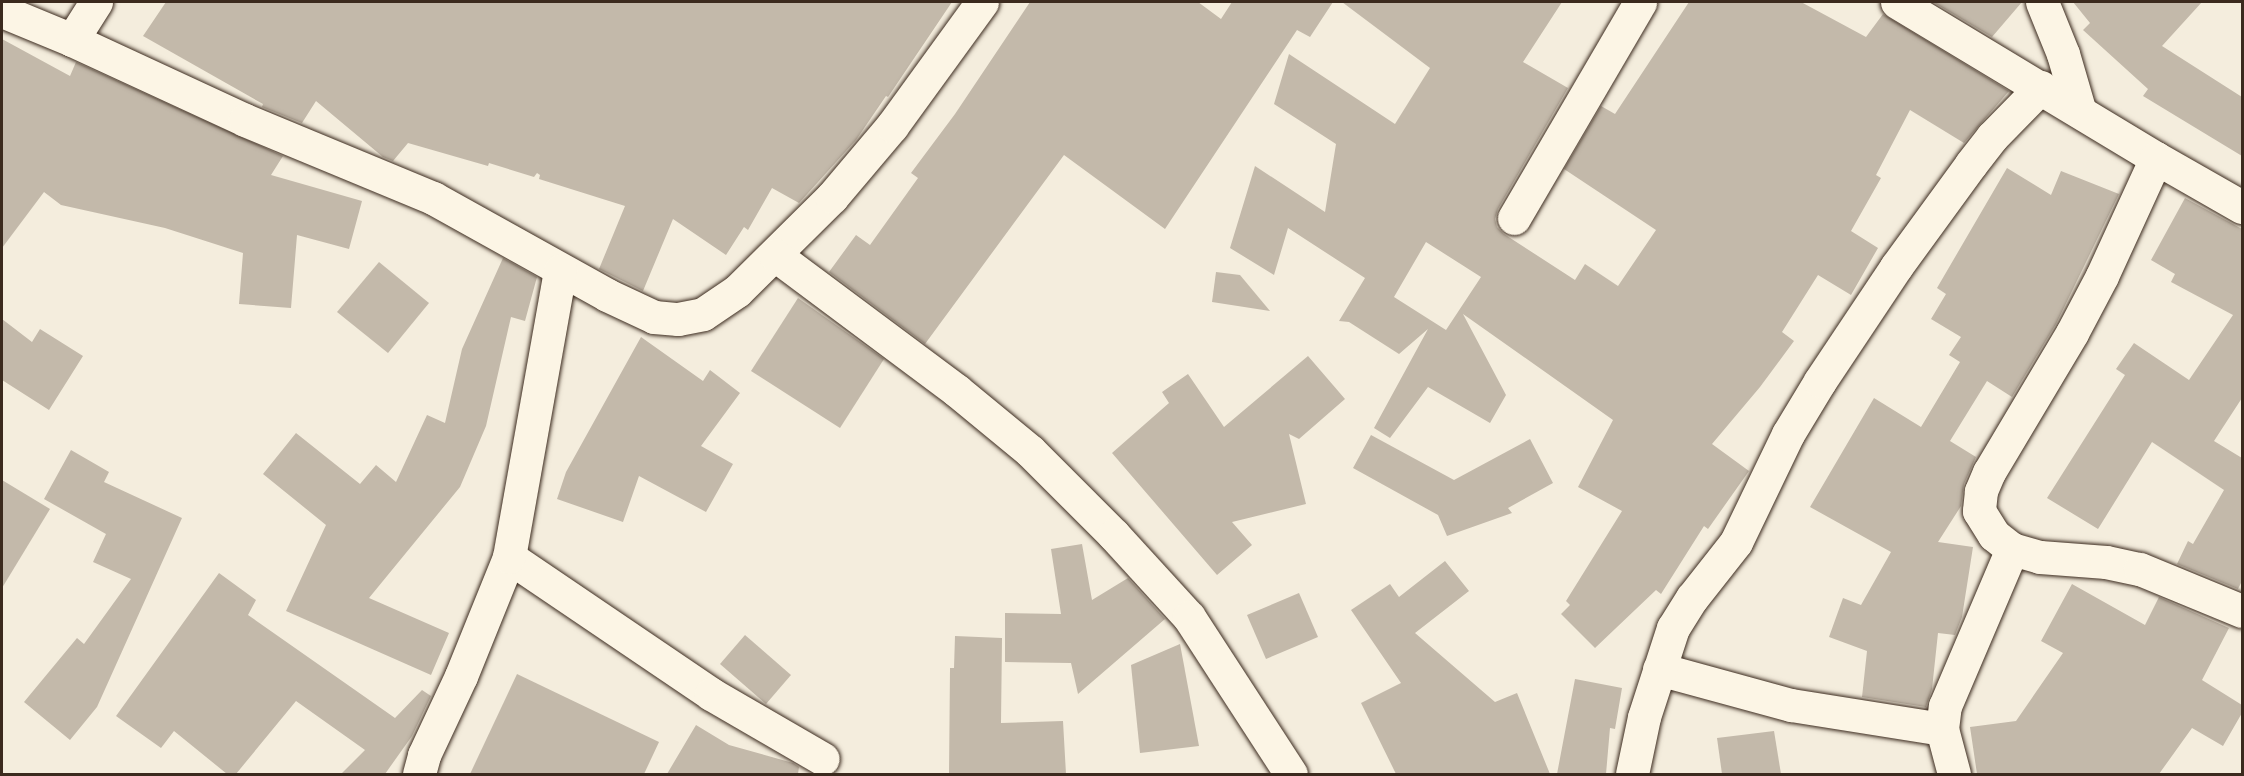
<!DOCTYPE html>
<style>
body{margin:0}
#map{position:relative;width:2244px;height:776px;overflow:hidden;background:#f4eddd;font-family:Pangolin,sans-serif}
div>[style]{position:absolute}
.building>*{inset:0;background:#c3b9aa}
.roads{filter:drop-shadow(0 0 2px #3b2a1e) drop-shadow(0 0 2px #3b2a1e)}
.street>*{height:33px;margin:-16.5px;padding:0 16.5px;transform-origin:16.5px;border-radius:16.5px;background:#fcf5e5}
span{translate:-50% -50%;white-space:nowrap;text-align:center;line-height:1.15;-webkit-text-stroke:6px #fcf5e5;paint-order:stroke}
.frame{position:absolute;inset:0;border:3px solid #3b2a1e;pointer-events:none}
</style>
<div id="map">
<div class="building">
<i style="clip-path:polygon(166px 2px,952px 2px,888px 97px,886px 96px,856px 140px,799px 203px,772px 188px,748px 230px,744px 227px,726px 255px,673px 219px,643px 291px,599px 269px,625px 206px,539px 179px,540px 175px,537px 173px,534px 177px,489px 163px,488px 166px,408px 143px,393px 161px,383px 157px,316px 101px,302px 123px,262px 107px,263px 104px,143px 36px)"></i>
<i style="clip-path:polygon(1030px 2px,1198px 2px,1221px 19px,1232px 2px,1333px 2px,1310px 37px,1297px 30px,1165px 229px,1064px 155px,925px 344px,829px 272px,856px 235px,870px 245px,918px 178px,911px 173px,955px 114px)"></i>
<i style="clip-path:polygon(evenodd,1342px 2px,1562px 2px,1523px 62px,1568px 88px,1498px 209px,1495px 219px,1497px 227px,1504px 234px,1575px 280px,1585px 264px,1618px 286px,1656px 230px,1564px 169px,1601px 106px,1615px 114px,1689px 2px,1801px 2px,1866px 37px,1883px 14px,2009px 91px,1964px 143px,1910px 110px,1876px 175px,1881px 178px,1851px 231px,1878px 248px,1851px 295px,1818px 275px,1782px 332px,1794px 341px,1760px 387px,1712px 444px,1749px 471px,1708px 529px,1704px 526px,1661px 594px,1656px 590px,1595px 648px,1561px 614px,1570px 605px,1566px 601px,1622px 511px,1578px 487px,1613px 420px,1463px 314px,1506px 395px,1490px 423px,1428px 387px,1390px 438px,1374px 428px,1428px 329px,1399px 354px,1349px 322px,1339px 321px,1365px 278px,1288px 228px,1274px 275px,1230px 248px,1255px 166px,1325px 212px,1336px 144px,1274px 104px,1289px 54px,1395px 124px,1430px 68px,1342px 2px,1426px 242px,1481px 277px,1446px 330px,1394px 297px,1426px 242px)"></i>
<i style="clip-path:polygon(1933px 2px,2022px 2px,1992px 37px)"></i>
<i style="clip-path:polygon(2073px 2px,2202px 2px,2162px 46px,2242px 97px,2242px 156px,2143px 96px,2148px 89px,2083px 30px,2090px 23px)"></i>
<i style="clip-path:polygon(2px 39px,70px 76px,76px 62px,283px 156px,271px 175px,362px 201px,349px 249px,297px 235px,291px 308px,239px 304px,243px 253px,165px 228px,61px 205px,44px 192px,2px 248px)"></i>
<i style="clip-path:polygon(2007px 168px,2051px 195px,2061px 171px,2119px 194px,2056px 324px,2012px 397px,1987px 381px,1950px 441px,1976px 457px,1964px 484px,1961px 506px,1938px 542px,1973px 547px,1962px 617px,1955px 635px,1938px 633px,1932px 689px,1926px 707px,1862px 697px,1867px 651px,1829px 637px,1843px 598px,1861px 605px,1891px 552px,1810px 507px,1874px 398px,1921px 427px,1960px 362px,1949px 355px,1961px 337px,1931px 319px,1946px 294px,1937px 288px)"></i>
<i style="clip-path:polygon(2185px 198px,2242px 229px,2242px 398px,2214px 441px,2242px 458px,2242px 581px,2238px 589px,2177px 564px,2188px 541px,2193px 544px,2224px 490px,2152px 442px,2098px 529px,2047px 498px,2125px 375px,2116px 369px,2134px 343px,2189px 380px,2233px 315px,2171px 282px,2175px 274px,2151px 260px)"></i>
<i style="clip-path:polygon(503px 258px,537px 277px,525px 321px,511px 317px,486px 426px,460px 487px,369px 598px,449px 633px,431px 675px,286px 611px,326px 525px,263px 474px,296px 433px,360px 484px,376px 465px,396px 482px,427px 415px,445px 423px,462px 349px)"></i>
<i style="clip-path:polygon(379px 262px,429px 303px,388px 353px,337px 312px)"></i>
<i style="clip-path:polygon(1216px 272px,1240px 275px,1270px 311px,1212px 302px)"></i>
<i style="clip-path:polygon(798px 298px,884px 359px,840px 428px,751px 371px)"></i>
<i style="clip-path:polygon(2px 319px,32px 342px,40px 329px,83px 356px,49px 410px,2px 380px)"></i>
<i style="clip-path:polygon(641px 337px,703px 381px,710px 370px,740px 393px,701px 446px,733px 464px,706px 512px,639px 476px,623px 522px,557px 499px,566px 472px)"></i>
<i style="clip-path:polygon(1308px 356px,1345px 399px,1299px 439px,1289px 434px,1306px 504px,1232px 522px,1252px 545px,1217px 575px,1112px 453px,1169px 403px,1162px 392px,1188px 374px,1224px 427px)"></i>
<i style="clip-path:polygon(1371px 435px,1454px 480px,1530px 439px,1553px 483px,1508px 508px,1512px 513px,1447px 536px,1438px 515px,1353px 468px)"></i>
<i style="clip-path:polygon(71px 450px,109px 472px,104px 482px,182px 518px,97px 707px,70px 740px,24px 702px,77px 638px,84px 644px,131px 579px,93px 562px,106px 534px,44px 499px)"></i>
<i style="clip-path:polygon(2px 480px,50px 509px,2px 588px)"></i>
<i style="clip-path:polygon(1082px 544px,1092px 600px,1128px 578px,1165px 619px,1078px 694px,1071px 663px,1005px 662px,1005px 613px,1061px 614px,1051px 549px)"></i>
<i style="clip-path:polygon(1445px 561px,1469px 591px,1415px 633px,1495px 702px,1517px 693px,1550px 774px,1396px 774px,1361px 703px,1401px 683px,1351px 610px,1390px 584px,1399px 597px)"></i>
<i style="clip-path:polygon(219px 573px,256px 600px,248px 615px,395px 718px,422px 690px,431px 696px,412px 736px,385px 774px,341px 774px,365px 750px,296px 701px,236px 774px,227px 774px,174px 731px,161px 748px,116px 716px)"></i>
<i style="clip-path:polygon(2072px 584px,2145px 625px,2159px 597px,2229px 628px,2202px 680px,2242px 705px,2242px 713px,2223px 746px,2192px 728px,2159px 774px,1977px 774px,1970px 727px,2016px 721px,2063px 653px,2041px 641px)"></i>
<i style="clip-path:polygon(1299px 593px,1318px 637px,1266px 659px,1247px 615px)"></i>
<i style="clip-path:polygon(745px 635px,791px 675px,766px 704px,720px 664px)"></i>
<i style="clip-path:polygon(955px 636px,1002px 638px,1001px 723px,1063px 721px,1066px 774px,949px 774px,950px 668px,954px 668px)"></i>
<i style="clip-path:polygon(1180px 644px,1199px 746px,1140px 753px,1131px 665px)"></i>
<i style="clip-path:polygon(517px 674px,659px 742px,644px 774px,470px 774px)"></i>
<i style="clip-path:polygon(1575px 679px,1622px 688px,1615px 729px,1610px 728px,1606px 774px,1557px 774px)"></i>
<i style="clip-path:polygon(696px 725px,729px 745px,793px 763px,799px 767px,798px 774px,667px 774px)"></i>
<i style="clip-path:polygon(1774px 731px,1781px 774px,1722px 774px,1717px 738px)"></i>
</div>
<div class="roads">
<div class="street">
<i style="left:1897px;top:2px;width:302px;rotate:31.1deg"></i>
<i style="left:2156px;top:158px;width:99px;rotate:29.7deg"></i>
<i style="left:2042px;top:2px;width:56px;rotate:68deg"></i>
<i style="left:2063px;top:54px;width:60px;rotate:73.7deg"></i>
<i style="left:2px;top:11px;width:76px;rotate:22.5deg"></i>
<i style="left:72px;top:40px;width:191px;rotate:24.8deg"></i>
<i style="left:245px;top:120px;width:204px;rotate:22.5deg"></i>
<i style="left:433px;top:198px;width:199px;rotate:29.1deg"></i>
<i style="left:607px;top:295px;width:52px;rotate:25.1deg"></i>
<i style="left:654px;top:317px;width:24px;rotate:5deg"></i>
<i style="left:678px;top:319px;width:25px;rotate:-11deg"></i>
<i style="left:703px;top:314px;width:41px;rotate:-34.1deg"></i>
<i style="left:737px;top:291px;width:134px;rotate:-44.7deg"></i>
<i style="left:832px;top:197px;width:93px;rotate:-49.8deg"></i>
<i style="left:892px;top:126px;width:153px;rotate:-54deg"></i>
<i style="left:72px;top:40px;width:45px;rotate:-57.7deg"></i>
<i style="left:2156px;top:158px;width:130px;rotate:114.6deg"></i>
<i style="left:2102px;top:276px;width:64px;rotate:117.8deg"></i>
<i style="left:2072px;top:333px;width:162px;rotate:120.8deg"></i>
<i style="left:1989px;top:472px;width:21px;rotate:113deg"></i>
<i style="left:1981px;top:491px;width:20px;rotate:96deg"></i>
<i style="left:1979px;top:511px;width:28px;rotate:58deg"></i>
<i style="left:1994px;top:535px;width:23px;rotate:38deg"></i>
<i style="left:2012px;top:549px;width:29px;rotate:16deg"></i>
<i style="left:2040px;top:557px;width:66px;rotate:4.3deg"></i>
<i style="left:2106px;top:562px;width:35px;rotate:12deg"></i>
<i style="left:2140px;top:569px;width:110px;rotate:22.4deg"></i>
<i style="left:1514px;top:218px;width:250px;rotate:-59.7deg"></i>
<i style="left:775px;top:255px;width:226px;rotate:36.7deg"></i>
<i style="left:956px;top:390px;width:96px;rotate:39.5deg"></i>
<i style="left:1030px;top:451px;width:119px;rotate:45deg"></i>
<i style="left:1114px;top:535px;width:111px;rotate:47.6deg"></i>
<i style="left:1189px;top:617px;width:187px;rotate:57deg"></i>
<i style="left:509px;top:557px;width:244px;rotate:34.1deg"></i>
<i style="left:711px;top:694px;width:129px;rotate:30.1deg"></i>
<i style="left:1659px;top:669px;width:137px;rotate:15.3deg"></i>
<i style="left:1791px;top:705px;width:153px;rotate:9deg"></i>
<i style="left:419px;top:774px;width:20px;rotate:-75deg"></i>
<i style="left:424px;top:755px;width:87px;rotate:-64.9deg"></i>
<i style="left:461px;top:676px;width:128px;rotate:-68deg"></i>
<i style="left:509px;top:557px;width:291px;rotate:-79.9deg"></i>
<i style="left:1632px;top:774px;width:58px;rotate:-78.1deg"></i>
<i style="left:1644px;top:717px;width:94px;rotate:-72deg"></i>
<i style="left:1673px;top:628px;width:36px;rotate:-58deg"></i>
<i style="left:1692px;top:598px;width:71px;rotate:-51.8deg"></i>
<i style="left:1736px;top:542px;width:120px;rotate:-64.3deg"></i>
<i style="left:1788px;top:434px;width:62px;rotate:-58.9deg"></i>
<i style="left:1820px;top:381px;width:137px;rotate:-56.3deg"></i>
<i style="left:1896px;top:267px;width:127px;rotate:-53.9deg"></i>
<i style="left:1971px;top:164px;width:34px;rotate:-52deg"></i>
<i style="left:1992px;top:137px;width:70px;rotate:-45.6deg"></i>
<i style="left:1954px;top:774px;width:47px;rotate:-104.9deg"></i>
<i style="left:1942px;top:729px;width:23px;rotate:-83deg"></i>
<i style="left:1945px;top:706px;width:171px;rotate:-66.9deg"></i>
</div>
</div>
<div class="frame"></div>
</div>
